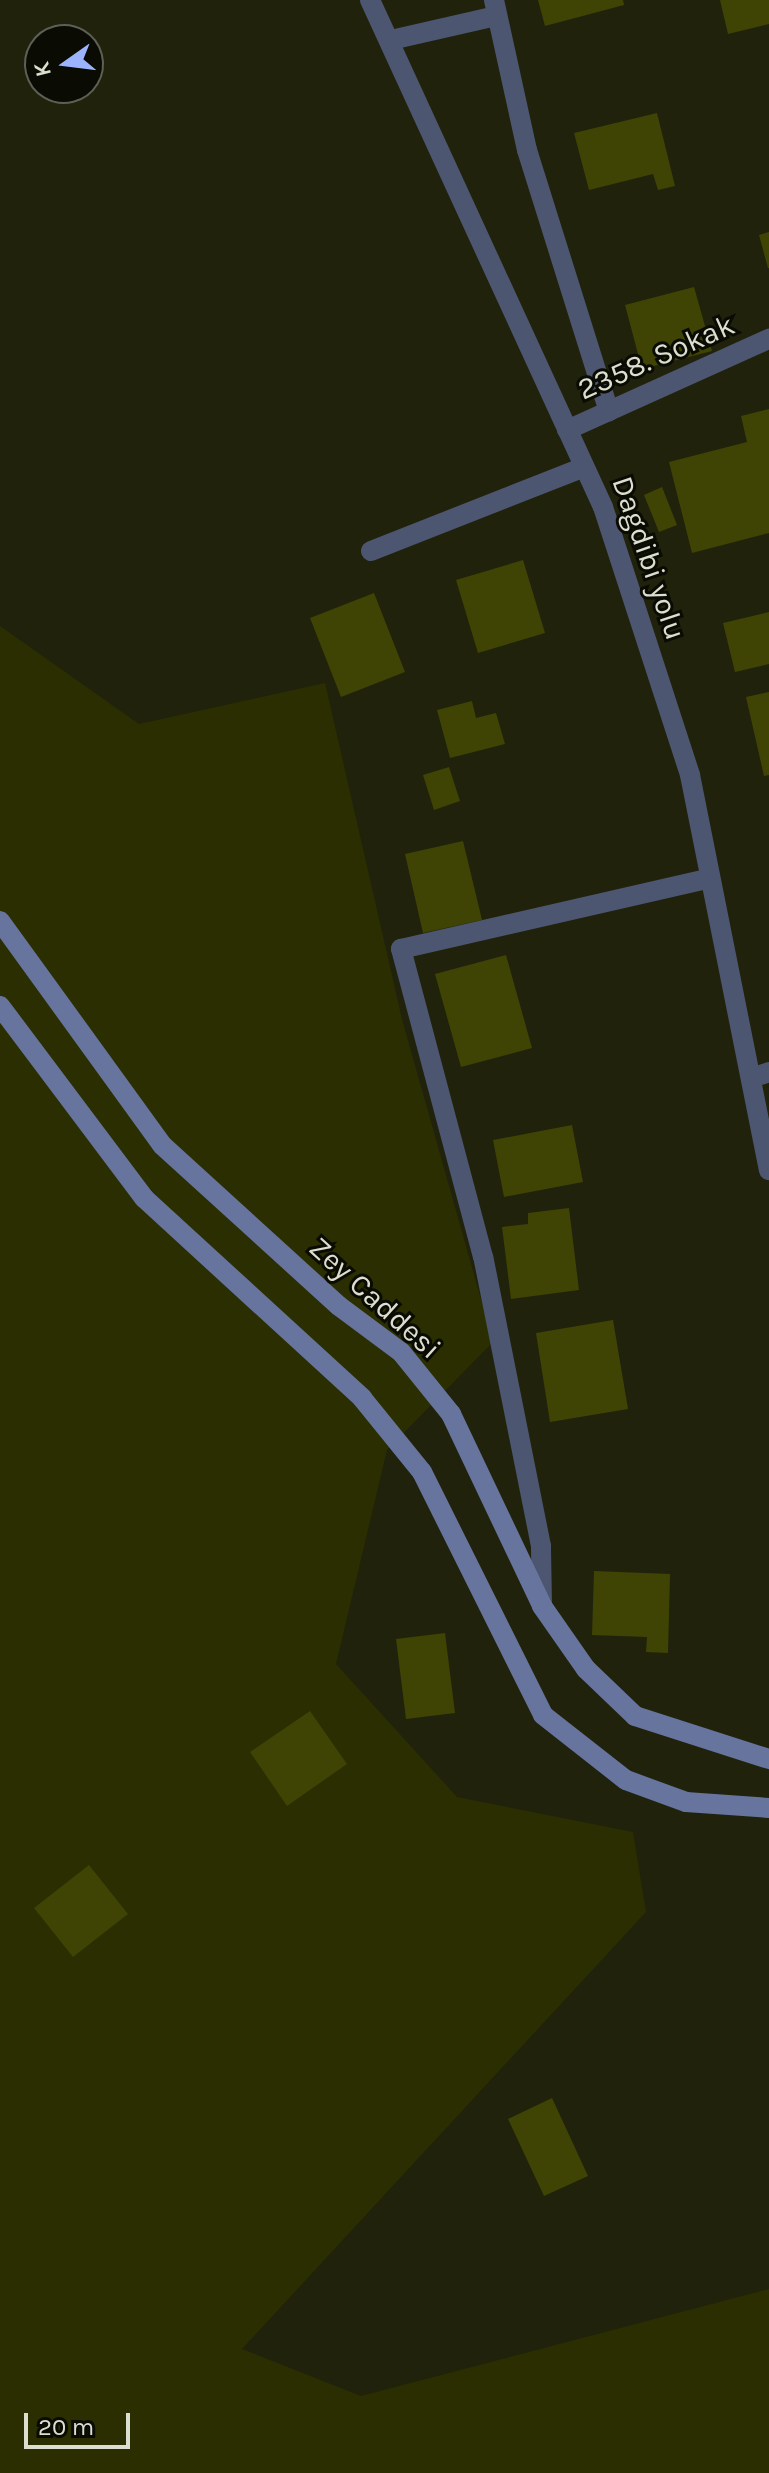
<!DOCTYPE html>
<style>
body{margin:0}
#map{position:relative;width:769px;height:2473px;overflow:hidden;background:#20220c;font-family:Karla,sans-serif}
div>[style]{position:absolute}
.green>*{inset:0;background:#2b2e00}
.building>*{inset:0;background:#3f4404}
.minor>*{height:20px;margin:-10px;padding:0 10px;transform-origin:10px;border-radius:10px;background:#4d5670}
.tertiary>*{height:20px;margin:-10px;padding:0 10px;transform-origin:10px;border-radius:10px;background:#4d5670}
.secondary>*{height:20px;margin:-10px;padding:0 10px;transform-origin:10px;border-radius:10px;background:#66749e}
span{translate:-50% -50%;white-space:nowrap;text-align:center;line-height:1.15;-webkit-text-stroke:6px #0a0b03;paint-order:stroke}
.street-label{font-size:30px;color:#dcded0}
.north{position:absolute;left:24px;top:24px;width:80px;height:80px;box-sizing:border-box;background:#0a0b03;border:2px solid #5e5f55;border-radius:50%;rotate:256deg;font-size:22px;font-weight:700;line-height:32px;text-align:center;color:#dcded0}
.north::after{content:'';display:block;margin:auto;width:28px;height:36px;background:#9cb4fd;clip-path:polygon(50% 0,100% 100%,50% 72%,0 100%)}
.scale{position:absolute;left:24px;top:2413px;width:106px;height:36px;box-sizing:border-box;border:4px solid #dcded0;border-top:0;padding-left:10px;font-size:24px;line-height:28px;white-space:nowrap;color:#dcded0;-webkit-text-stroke:6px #0a0b03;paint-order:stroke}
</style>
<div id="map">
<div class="green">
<i style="clip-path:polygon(0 626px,139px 724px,325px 683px,402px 1019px,493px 1342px,387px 1450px,336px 1664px,457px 1797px,633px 1832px,646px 1912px,242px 2349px,361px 2396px,769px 2289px,769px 2473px,0 2473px)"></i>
</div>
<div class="building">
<i style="clip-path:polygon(538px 0,623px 0,624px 5px,545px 26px)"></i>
<i style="clip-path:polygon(720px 0,769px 0,769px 24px,728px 34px)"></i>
<i style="clip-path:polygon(657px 113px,675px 186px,658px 190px,653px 174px,589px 190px,574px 133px)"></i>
<i style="clip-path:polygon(769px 232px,769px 268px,768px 268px,759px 235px)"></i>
<i style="clip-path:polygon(694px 287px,712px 351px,642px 369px,625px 305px)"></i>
<i style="clip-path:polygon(769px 409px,769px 533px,692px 553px,669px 462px,747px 442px,741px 416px)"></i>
<i style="clip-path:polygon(662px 487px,677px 525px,659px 532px,644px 495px)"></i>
<i style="clip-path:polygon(523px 560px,545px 633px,478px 653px,456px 580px)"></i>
<i style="clip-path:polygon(374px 593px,405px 672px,341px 697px,310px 618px)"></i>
<i style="clip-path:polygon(769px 612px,769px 664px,735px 672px,723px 623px)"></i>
<i style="clip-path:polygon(769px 692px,769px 775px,764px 776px,746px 697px)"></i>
<i style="clip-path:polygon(472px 701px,476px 718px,496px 713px,505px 744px,450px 758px,437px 710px)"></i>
<i style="clip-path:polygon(449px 767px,460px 801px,434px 810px,423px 775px)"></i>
<i style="clip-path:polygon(463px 841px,482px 920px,423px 933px,405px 854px)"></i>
<i style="clip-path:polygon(506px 955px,532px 1048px,461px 1067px,435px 974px)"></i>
<i style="clip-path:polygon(572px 1125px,583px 1182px,504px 1197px,493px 1140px)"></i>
<i style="clip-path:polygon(569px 1208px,579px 1290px,511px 1299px,502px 1227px,528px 1224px,528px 1213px)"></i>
<i style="clip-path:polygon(613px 1320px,628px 1409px,550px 1422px,536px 1333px)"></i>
<i style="clip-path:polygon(594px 1571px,670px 1574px,668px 1653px,646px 1652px,647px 1637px,592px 1635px)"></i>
<i style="clip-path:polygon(445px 1633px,455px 1713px,406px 1719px,396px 1639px)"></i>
<i style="clip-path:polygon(310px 1711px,347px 1764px,287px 1806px,250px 1752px)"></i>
<i style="clip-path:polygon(89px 1865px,128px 1914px,73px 1957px,34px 1908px)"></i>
<i style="clip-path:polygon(552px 2098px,588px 2176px,544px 2196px,508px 2119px)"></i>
</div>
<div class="minor">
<i style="left:494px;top:0;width:154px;rotate:77.6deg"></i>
<i style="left:527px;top:150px;width:274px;rotate:72.6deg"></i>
<i style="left:391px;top:40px;width:109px;rotate:-12.8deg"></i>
<i style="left:567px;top:430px;width:222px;rotate:-24.3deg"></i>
<i style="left:371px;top:551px;width:229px;rotate:-21.5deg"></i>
<i style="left:751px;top:1078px;width:19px;rotate:-18deg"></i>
<i style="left:542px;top:1606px;width:60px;rotate:-91deg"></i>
<i style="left:541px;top:1546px;width:295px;rotate:-101.3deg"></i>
<i style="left:483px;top:1257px;width:319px;rotate:-104.9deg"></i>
<i style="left:401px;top:949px;width:317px;rotate:-12.9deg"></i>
</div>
<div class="tertiary">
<i style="left:370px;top:0;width:558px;rotate:65.32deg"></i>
<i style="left:603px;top:507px;width:282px;rotate:72deg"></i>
<i style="left:690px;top:775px;width:403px;rotate:78.7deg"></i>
</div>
<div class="secondary">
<i style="left:0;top:921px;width:276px;rotate:54.1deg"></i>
<i style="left:162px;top:1145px;width:239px;rotate:42.3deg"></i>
<i style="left:339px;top:1306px;width:77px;rotate:36.6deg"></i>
<i style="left:401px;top:1352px;width:80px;rotate:51.1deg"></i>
<i style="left:451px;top:1414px;width:212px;rotate:64.6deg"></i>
<i style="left:542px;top:1606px;width:77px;rotate:55.1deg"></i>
<i style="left:586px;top:1669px;width:68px;rotate:43.8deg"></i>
<i style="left:635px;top:1716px;width:141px;rotate:17.8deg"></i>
<i style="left:0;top:1006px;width:240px;rotate:53.1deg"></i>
<i style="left:144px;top:1198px;width:296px;rotate:42.5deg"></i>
<i style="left:362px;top:1398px;width:95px;rotate:51deg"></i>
<i style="left:422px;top:1472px;width:271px;rotate:63.5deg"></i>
<i style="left:543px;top:1715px;width:105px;rotate:38.1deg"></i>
<i style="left:626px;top:1780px;width:64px;rotate:20.1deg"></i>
<i style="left:686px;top:1802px;width:83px;rotate:4.1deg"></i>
</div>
<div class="street-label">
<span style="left:656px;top:357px;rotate:-24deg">2358. Sokak</span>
<span style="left:649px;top:558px;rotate:71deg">Dagdibi yolu</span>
<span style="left:375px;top:1298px;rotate:42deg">Zey Caddesi</span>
</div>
<div class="north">K</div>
<div class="scale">20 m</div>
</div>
